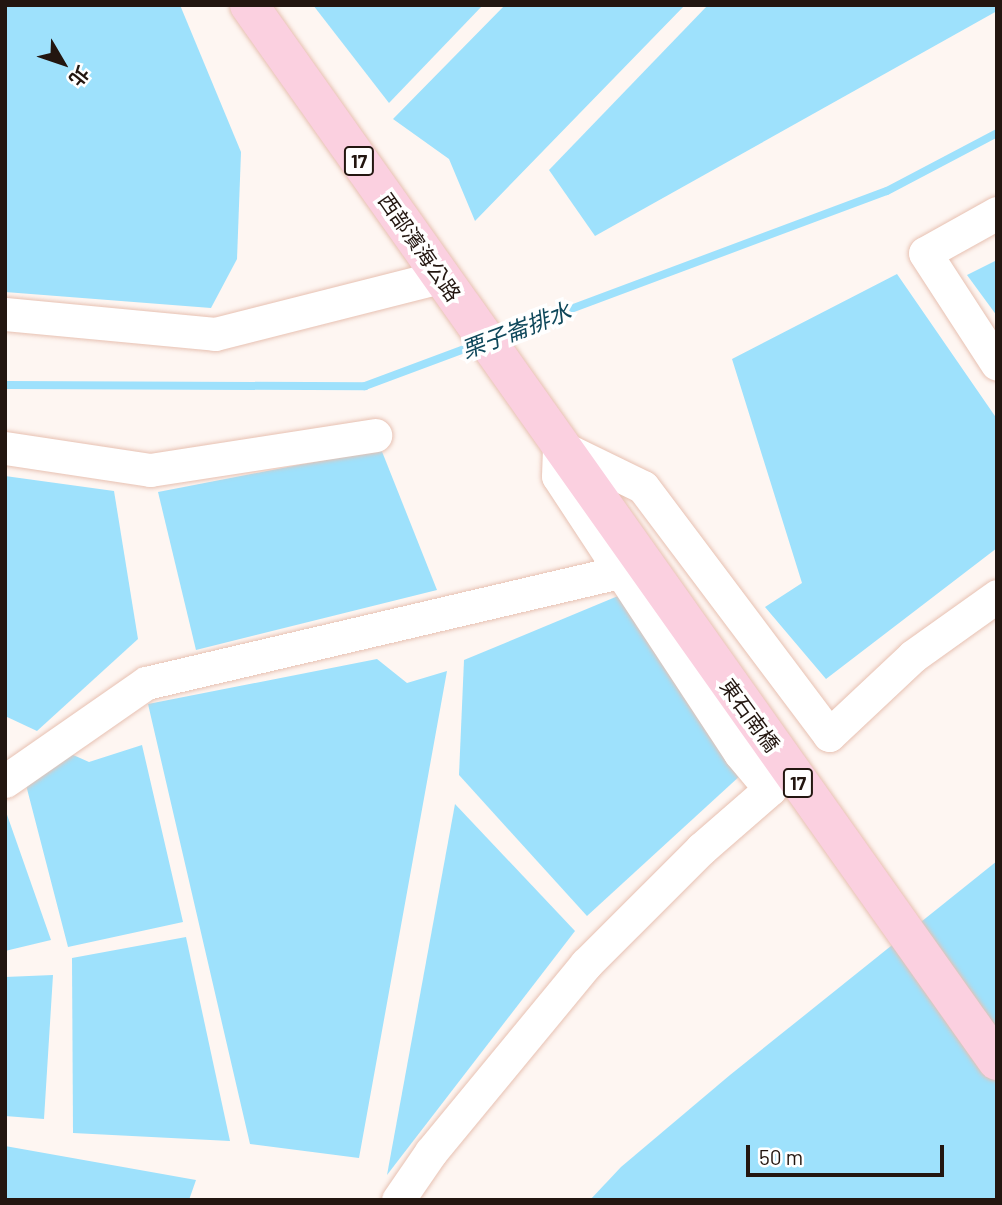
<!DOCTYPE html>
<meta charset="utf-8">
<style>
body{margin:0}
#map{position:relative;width:1002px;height:1205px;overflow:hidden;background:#fef6f2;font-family:Barlow,"Noto Sans TC",sans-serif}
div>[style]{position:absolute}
.water>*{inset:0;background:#9ee1fc}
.stream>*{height:8px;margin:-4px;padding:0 4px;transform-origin:4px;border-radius:4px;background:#9ee1fc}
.roads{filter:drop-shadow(0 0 2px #e7c1b2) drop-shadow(0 0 2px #e7c1b2)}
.minor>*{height:33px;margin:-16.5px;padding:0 16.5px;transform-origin:16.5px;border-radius:16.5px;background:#fff}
.major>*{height:38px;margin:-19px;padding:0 19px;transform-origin:19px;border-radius:19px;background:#fbd0e0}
span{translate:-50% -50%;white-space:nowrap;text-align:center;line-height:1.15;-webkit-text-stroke:7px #fff;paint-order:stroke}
.shield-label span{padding:2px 5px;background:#fff;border:2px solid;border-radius:5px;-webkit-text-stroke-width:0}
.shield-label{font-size:19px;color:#231610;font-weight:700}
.street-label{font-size:21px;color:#231610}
.water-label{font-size:23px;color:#0e475a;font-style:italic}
.frame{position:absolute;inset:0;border:7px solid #231610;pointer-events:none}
.north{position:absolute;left:28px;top:28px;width:70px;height:70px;-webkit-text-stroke:5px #fff;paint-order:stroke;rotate:129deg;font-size:19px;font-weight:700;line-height:28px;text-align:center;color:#231610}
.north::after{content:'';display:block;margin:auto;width:24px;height:32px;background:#231610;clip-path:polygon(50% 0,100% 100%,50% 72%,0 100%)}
.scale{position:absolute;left:746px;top:1145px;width:198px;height:32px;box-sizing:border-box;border:4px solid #231610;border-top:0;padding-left:9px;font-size:21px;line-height:24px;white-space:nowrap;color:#231610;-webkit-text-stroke:5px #fff;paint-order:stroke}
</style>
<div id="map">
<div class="water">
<i style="clip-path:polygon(5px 5px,180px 5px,241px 152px,237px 259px,211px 308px,5px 292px)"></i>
<i style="clip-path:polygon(313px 5px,483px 5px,389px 103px)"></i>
<i style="clip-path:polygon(505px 5px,685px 5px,475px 221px,449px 159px,393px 119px)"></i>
<i style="clip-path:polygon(708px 5px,997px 5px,997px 11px,595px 236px,549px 170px)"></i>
<i style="clip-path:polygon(997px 260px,997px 316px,967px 275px)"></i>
<i style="clip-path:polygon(897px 274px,997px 419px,997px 548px,826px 679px,765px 607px,802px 583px,732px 359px)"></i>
<i style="clip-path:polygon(381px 449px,437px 590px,196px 650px,158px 492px)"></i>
<i style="clip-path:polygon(5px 476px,114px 491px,138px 639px,37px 731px,5px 716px)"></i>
<i style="clip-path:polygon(618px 596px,742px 774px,587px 916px,459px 775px,464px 660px)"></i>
<i style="clip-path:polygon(377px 659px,407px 683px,447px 671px,359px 1158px,250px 1144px,148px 704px)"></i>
<i style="clip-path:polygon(142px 745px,183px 922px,68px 947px,26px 785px,71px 754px,89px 762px)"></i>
<i style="clip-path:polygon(455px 804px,575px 931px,387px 1175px)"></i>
<i style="clip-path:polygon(5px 809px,51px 940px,5px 951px)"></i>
<i style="clip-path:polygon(997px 861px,997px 1200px,590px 1200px,621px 1167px,730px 1075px)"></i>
<i style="clip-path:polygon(186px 937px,230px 1141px,73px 1133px,72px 958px)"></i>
<i style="clip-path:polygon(53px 975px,44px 1119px,5px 1116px,5px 977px)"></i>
<i style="clip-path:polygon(5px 1146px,196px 1180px,189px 1200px,5px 1200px)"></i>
</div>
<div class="stream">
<i style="left:496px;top:337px;width:417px;rotate:-20.5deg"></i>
<i style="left:887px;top:191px;width:124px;rotate:-27.8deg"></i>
<i style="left:5px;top:385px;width:360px;rotate:0.2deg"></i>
<i style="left:365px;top:386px;width:121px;rotate:-20.4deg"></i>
</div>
<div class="roads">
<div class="minor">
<i style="left:997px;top:213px;width:82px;rotate:150.9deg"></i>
<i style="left:925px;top:253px;width:132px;rotate:57deg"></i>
<i style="left:5px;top:314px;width:211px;rotate:5.4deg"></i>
<i style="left:215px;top:334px;width:233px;rotate:-14.2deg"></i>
<i style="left:5px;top:448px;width:147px;rotate:8.6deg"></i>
<i style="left:150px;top:470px;width:228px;rotate:-8.8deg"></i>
<i style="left:5px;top:781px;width:172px;rotate:-34.8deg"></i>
<i style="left:146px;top:683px;width:488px;rotate:-13.2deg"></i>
<i style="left:398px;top:1200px;width:58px;rotate:-55.5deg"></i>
<i style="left:431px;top:1152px;width:244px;rotate:-50.5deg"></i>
<i style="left:586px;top:964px;width:163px;rotate:-45deg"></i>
<i style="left:701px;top:849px;width:91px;rotate:-41deg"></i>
<i style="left:770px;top:789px;width:47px;rotate:-129.8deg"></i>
<i style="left:740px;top:753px;width:331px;rotate:-123.3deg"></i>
<i style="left:558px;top:476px;width:30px;rotate:-88deg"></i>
<i style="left:559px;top:446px;width:93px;rotate:26deg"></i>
<i style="left:643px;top:487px;width:310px;rotate:53.1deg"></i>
<i style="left:829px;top:735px;width:115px;rotate:-43.2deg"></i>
<i style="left:913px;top:656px;width:103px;rotate:-35.5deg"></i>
</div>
<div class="major">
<i style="left:249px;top:5px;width:1294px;rotate:54.69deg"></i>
</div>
</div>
<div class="shield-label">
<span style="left:359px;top:161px">17</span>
<span style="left:798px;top:783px">17</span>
</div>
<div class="street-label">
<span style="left:420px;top:247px;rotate:55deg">西部濱海公路</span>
<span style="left:750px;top:715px;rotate:54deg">東石南橋</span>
</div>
<div class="water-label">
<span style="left:516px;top:330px;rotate:-21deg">栗子崙排水</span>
</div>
<div class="frame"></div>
<div class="north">北</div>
<div class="scale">50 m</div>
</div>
